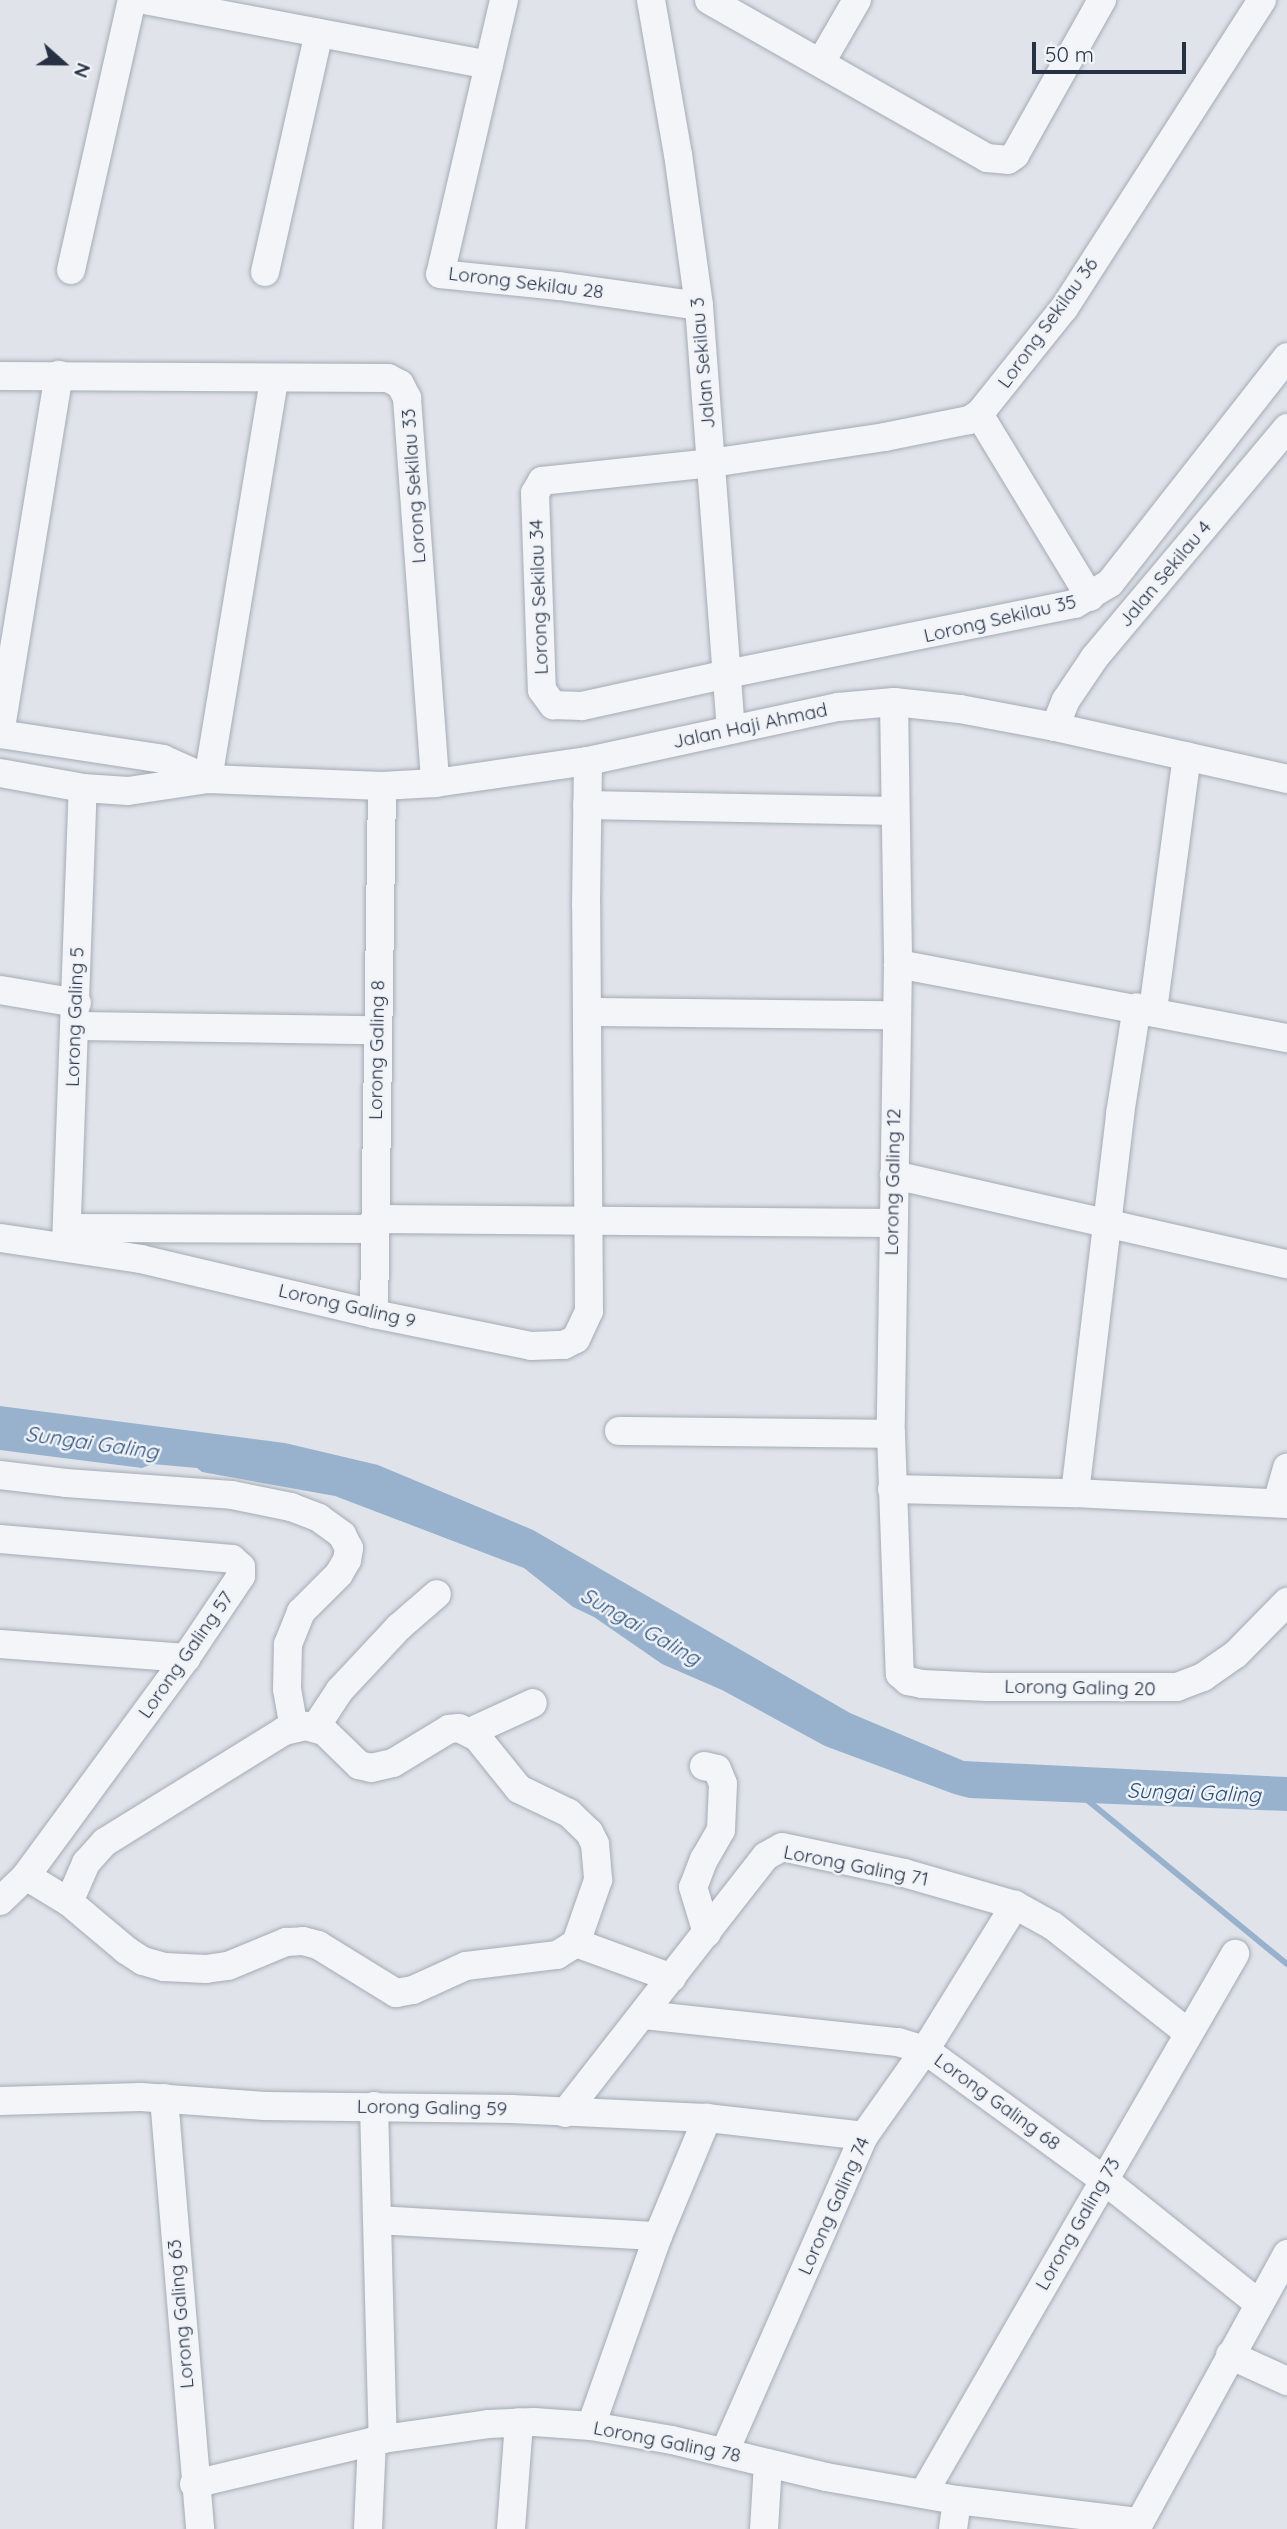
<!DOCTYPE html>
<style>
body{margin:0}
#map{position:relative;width:1287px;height:2529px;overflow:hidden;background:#e0e4ea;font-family:Quicksand,sans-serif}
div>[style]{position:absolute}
.water>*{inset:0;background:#98b2ce}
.stream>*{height:6px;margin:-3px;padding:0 3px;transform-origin:3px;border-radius:3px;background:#98b2ce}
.roads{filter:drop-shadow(0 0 2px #a5abb5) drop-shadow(0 0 2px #a5abb5)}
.minor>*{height:28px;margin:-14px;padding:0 14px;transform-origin:14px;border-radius:14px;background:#f3f5f8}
span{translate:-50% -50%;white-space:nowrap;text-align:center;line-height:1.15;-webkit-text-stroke:5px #f0f3f8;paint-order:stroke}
.street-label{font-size:19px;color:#273144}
.water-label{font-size:21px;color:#2d507b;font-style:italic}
.north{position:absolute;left:28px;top:28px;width:70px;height:70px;-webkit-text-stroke:5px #f0f3f8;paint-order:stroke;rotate:111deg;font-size:19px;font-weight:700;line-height:28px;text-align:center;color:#273144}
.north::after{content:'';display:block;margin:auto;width:24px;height:32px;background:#273144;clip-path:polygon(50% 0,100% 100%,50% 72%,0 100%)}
.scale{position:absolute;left:1032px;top:42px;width:154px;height:32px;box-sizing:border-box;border:4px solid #273144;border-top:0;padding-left:9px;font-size:21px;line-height:24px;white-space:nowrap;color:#273144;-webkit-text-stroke:5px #f0f3f8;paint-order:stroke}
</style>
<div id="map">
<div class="water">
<i style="clip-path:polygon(0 1406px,285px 1443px,378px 1465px,533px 1530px,850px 1713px,964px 1761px,1287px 1777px,1287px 1811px,969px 1798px,954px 1794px,825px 1746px,722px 1690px,662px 1664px,594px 1617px,573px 1607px,524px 1568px,335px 1496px,202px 1472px,197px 1468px,152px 1464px,142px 1468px,0 1450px)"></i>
</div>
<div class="stream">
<i style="left:1086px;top:1799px;width:260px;rotate:39.4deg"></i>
</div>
<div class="roads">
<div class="minor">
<i style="left:145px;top:0;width:350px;rotate:10.7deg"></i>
<i style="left:504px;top:0;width:281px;rotate:103.1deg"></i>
<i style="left:440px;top:274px;width:120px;rotate:5.8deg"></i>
<i style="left:559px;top:286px;width:141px;rotate:8.1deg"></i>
<i style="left:651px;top:0;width:156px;rotate:80.1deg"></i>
<i style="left:678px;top:154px;width:153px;rotate:82.1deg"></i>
<i style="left:699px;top:306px;width:424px;rotate:85.7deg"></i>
<i style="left:709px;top:0;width:320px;rotate:29.6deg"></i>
<i style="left:987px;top:158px;width:21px;rotate:5deg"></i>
<i style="left:1008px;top:160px;width:9px;rotate:-36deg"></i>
<i style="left:1015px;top:155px;width:178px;rotate:-60.7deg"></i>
<i style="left:1262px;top:0;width:366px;rotate:122.7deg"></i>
<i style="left:1064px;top:308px;width:136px;rotate:128.7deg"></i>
<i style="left:979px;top:414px;width:12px;rotate:149deg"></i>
<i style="left:969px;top:420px;width:86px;rotate:168.6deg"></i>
<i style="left:885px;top:437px;width:175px;rotate:171.5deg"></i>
<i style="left:712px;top:463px;width:171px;rotate:174deg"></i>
<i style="left:542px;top:481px;width:14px;rotate:120deg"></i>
<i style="left:535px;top:493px;width:197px;rotate:88deg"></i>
<i style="left:542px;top:690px;width:19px;rotate:54deg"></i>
<i style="left:553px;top:705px;width:29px;rotate:2deg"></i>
<i style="left:582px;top:706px;width:148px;rotate:-12.4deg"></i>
<i style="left:727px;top:674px;width:355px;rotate:-11.4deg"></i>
<i style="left:1075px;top:604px;width:41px;rotate:-31deg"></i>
<i style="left:1110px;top:583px;width:287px;rotate:-51.9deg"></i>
<i style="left:821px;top:62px;width:72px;rotate:-59.9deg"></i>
<i style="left:71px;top:270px;width:277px;rotate:-77.3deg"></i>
<i style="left:265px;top:272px;width:245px;rotate:-77.3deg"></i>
<i style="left:0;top:376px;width:388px;rotate:0.3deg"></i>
<i style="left:388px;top:378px;width:13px;rotate:27deg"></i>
<i style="left:400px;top:384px;width:16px;rotate:63deg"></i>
<i style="left:407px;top:398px;width:386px;rotate:85.8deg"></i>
<i style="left:979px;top:414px;width:214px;rotate:58.8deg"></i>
<i style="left:894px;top:702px;width:262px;rotate:89.1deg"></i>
<i style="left:898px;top:964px;width:470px;rotate:90.9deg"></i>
<i style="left:891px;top:1434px;width:240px;rotate:87.9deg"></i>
<i style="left:900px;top:1674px;width:11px;rotate:41deg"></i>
<i style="left:908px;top:1681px;width:14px;rotate:12deg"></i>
<i style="left:922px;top:1684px;width:65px;rotate:2.6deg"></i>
<i style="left:987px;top:1687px;width:190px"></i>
<i style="left:1177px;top:1687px;width:28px;rotate:-21deg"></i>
<i style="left:1203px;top:1677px;width:40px;rotate:-34.9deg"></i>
<i style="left:1236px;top:1654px;width:73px;rotate:-45.6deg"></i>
<i style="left:1055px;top:727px;width:29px;rotate:-68deg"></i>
<i style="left:1066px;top:700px;width:52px;rotate:-56deg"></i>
<i style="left:1095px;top:657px;width:299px;rotate:-50deg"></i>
<i style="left:0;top:734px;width:364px;rotate:-80.7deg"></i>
<i style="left:0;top:734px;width:165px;rotate:8.7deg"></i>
<i style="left:163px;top:759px;width:49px;rotate:24deg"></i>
<i style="left:0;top:773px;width:84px;rotate:10.2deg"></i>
<i style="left:83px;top:788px;width:45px;rotate:3.8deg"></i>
<i style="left:128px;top:791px;width:81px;rotate:-8.5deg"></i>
<i style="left:208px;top:779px;width:174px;rotate:2.3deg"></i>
<i style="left:382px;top:786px;width:53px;rotate:-3.2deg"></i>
<i style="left:435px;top:783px;width:155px;rotate:-8.2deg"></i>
<i style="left:588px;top:761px;width:256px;rotate:-12.2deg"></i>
<i style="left:838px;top:707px;width:56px;rotate:-5.1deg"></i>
<i style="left:894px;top:702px;width:66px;rotate:6.1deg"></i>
<i style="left:960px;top:709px;width:97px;rotate:10.7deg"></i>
<i style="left:1055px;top:727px;width:238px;rotate:12.6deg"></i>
<i style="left:208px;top:779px;width:405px;rotate:-80.6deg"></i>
<i style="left:587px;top:805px;width:308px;rotate:1.1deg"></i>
<i style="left:898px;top:964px;width:396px;rotate:10.8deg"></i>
<i style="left:0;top:990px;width:78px;rotate:9.6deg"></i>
<i style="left:1153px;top:1010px;width:256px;rotate:-82.4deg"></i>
<i style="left:588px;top:1012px;width:309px;rotate:0.6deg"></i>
<i style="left:76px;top:1026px;width:302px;rotate:0.8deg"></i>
<i style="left:894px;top:1175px;width:403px;rotate:12.8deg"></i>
<i style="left:376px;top:1219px;width:516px;rotate:0.44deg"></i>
<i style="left:67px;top:1228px;width:309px;rotate:0.2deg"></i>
<i style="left:0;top:1238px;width:143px;rotate:8.5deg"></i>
<i style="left:141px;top:1259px;width:239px;rotate:13.3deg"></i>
<i style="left:374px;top:1314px;width:160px;rotate:11.5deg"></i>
<i style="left:531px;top:1346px;width:33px;rotate:-2deg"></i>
<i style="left:564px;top:1345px;width:13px;rotate:-27deg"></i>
<i style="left:576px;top:1339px;width:31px;rotate:-65deg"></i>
<i style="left:589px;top:1311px;width:406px;rotate:-90.4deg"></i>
<i style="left:586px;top:905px;width:144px;rotate:-89.2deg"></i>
<i style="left:66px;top:1245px;width:457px;rotate:-87.9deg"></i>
<i style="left:374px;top:1314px;width:528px;rotate:-89.13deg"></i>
<i style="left:619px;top:1431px;width:272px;rotate:0.6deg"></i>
<i style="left:0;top:1475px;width:66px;rotate:6.9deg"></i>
<i style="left:66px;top:1483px;width:166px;rotate:4.1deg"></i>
<i style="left:232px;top:1495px;width:60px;rotate:11.5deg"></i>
<i style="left:291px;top:1507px;width:30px;rotate:21deg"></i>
<i style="left:319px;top:1518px;width:29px;rotate:36deg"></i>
<i style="left:342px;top:1535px;width:15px;rotate:62deg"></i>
<i style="left:349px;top:1548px;width:12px;rotate:99deg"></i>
<i style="left:347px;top:1560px;width:16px;rotate:120deg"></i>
<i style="left:339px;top:1574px;width:54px;rotate:135deg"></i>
<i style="left:301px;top:1612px;width:35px;rotate:112deg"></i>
<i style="left:288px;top:1644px;width:45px;rotate:91.3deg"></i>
<i style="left:287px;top:1689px;width:39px;rotate:80deg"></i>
<i style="left:892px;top:1489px;width:183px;rotate:1.3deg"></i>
<i style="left:1075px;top:1493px;width:212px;rotate:3deg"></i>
<i style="left:1075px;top:1493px;width:382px;rotate:-83.2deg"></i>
<i style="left:1120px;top:1114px;width:108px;rotate:-81deg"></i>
<i style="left:1277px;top:1503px;width:37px;rotate:-74deg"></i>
<i style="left:0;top:1539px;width:233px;rotate:4.9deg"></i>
<i style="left:232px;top:1559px;width:12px;rotate:42deg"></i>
<i style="left:241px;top:1567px;width:9px;rotate:90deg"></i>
<i style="left:241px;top:1576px;width:99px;rotate:123.9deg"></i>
<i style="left:186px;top:1658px;width:270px;rotate:126.3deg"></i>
<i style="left:26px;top:1876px;width:36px;rotate:136deg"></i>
<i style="left:0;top:1644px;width:187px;rotate:4.3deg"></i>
<i style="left:315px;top:1728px;width:45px;rotate:-56.7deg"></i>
<i style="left:340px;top:1690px;width:86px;rotate:-46.9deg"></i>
<i style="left:399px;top:1627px;width:50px;rotate:-41deg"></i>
<i style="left:470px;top:1732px;width:69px;rotate:-24.7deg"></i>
<i style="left:704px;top:1766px;width:13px;rotate:13deg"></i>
<i style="left:717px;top:1769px;width:16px;rotate:68deg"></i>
<i style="left:723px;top:1784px;width:46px;rotate:92.5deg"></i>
<i style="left:721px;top:1830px;width:34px;rotate:120deg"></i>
<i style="left:704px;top:1859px;width:30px;rotate:111deg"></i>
<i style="left:693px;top:1887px;width:48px;rotate:73.1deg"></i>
<i style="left:26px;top:1876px;width:50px;rotate:31.2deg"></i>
<i style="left:69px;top:1902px;width:75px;rotate:40.1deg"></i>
<i style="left:126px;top:1950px;width:20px;rotate:33deg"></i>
<i style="left:143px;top:1961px;width:22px;rotate:16deg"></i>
<i style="left:164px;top:1967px;width:42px;rotate:2.7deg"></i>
<i style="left:206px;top:1969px;width:22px;rotate:-8deg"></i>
<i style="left:228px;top:1966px;width:63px;rotate:-22.5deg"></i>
<i style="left:286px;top:1942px;width:17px;rotate:-3deg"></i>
<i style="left:303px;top:1941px;width:16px;rotate:15deg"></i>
<i style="left:318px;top:1945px;width:92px;rotate:31.6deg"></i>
<i style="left:396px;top:1993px;width:17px;rotate:-10deg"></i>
<i style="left:413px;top:1990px;width:58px;rotate:-24.4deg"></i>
<i style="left:466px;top:1966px;width:92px;rotate:-6.9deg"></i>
<i style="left:557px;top:1955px;width:22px;rotate:-32deg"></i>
<i style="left:576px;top:1943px;width:102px;rotate:20deg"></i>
<i style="left:69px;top:1902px;width:43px;rotate:-66.4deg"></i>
<i style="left:86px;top:1863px;width:28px;rotate:-48deg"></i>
<i style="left:105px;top:1842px;width:211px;rotate:-31.8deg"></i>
<i style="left:284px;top:1731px;width:23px;rotate:-13deg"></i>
<i style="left:306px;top:1726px;width:19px;rotate:16deg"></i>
<i style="left:324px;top:1731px;width:49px;rotate:44.2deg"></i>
<i style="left:359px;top:1765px;width:12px;rotate:14deg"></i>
<i style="left:371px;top:1768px;width:23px;rotate:-13deg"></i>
<i style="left:393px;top:1763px;width:66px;rotate:-31.3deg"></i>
<i style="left:449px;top:1729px;width:10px;rotate:-6deg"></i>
<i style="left:459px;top:1728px;width:20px;rotate:27deg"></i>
<i style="left:477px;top:1737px;width:67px;rotate:51.1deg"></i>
<i style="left:519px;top:1789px;width:55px;rotate:25.6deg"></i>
<i style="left:569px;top:1813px;width:28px;rotate:44deg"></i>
<i style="left:589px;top:1832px;width:13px;rotate:63deg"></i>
<i style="left:595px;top:1844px;width:36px;rotate:85deg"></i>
<i style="left:598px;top:1880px;width:67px;rotate:109.2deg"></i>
<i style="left:644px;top:2015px;width:255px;rotate:6.1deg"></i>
<i style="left:898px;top:2042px;width:28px;rotate:17deg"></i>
<i style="left:925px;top:2050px;width:221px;rotate:36deg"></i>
<i style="left:1104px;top:2180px;width:197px;rotate:38.6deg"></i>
<i style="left:164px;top:2098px;width:433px;rotate:85.2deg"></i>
<i style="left:0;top:2101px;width:141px;rotate:-1.6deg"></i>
<i style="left:141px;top:2097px;width:124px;rotate:4.2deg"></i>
<i style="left:265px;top:2106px;width:246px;rotate:0.7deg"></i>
<i style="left:511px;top:2109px;width:196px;rotate:2.6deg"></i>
<i style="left:707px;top:2118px;width:158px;rotate:6.5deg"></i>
<i style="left:374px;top:2106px;width:333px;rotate:88.5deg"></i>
<i style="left:565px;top:2113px;width:326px;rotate:-52deg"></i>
<i style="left:766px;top:1856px;width:18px;rotate:-29deg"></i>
<i style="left:782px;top:1847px;width:125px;rotate:12deg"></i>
<i style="left:904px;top:1873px;width:116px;rotate:16.1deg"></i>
<i style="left:1015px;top:1905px;width:43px;rotate:28.9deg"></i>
<i style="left:1053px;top:1926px;width:171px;rotate:38.3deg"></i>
<i style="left:378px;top:2220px;width:280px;rotate:3.3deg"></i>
<i style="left:1230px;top:2355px;width:63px;rotate:24.5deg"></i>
<i style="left:591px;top:2426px;width:201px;rotate:-70.6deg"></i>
<i style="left:658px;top:2236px;width:128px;rotate:-67.4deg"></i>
<i style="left:725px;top:2451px;width:344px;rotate:-66.2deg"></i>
<i style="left:864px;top:2136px;width:105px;rotate:-54.7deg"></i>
<i style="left:925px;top:2050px;width:171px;rotate:-58.2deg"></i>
<i style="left:194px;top:2484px;width:194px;rotate:-13.4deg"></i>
<i style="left:383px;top:2439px;width:106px;rotate:-8.1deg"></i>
<i style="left:488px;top:2424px;width:46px;rotate:-2.5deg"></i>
<i style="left:534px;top:2422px;width:57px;rotate:4deg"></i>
<i style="left:591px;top:2426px;width:82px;rotate:9.8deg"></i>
<i style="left:672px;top:2440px;width:158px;rotate:13.5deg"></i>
<i style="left:826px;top:2477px;width:133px;rotate:10deg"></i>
<i style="left:957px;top:2500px;width:184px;rotate:6.9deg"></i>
<i style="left:923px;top:2494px;width:624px;rotate:-59.98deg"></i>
<i style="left:368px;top:2529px;width:87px;rotate:-87.4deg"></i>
<i style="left:511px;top:2529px;width:107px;rotate:-85.7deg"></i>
<i style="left:764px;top:2529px;width:66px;rotate:-86.5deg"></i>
<i style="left:953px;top:2529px;width:29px;rotate:-82deg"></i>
<i style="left:1136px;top:2529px;width:314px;rotate:-61.2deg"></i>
</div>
</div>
<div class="street-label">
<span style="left:526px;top:283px;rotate:7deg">Lorong Sekilau 28</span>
<span style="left:1048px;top:323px;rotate:-54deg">Lorong Sekilau 36</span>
<span style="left:703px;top:363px;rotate:-95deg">Jalan Sekilau 3</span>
<span style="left:414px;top:486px;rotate:-94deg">Lorong Sekilau 33</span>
<span style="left:1165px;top:574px;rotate:-50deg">Jalan Sekilau 4</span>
<span style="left:539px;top:597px;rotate:-92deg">Lorong Sekilau 34</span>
<span style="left:1000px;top:619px;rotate:-13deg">Lorong Sekilau 35</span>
<span style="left:750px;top:726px;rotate:-12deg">Jalan Haji Ahmad</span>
<span style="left:75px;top:1017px;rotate:-88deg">Lorong Galing 5</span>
<span style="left:377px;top:1050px;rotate:-89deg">Lorong Galing 8</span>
<span style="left:893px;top:1182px;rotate:-89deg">Lorong Galing 12</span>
<span style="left:347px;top:1306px;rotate:13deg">Lorong Galing 9</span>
<span style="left:186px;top:1655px;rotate:-55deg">Lorong Galing 57</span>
<span style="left:1080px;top:1688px;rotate:1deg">Lorong Galing 20</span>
<span style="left:856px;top:1866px;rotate:11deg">Lorong Galing 71</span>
<span style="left:997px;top:2102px;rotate:36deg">Lorong Galing 68</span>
<span style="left:432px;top:2108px;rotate:1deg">Lorong Galing 59</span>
<span style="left:834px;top:2206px;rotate:-66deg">Lorong Galing 74</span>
<span style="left:1078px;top:2224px;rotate:-60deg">Lorong Galing 73</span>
<span style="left:181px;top:2314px;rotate:-95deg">Lorong Galing 63</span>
<span style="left:667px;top:2442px;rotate:11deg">Lorong Galing 78</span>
</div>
<div class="water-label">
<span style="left:92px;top:1442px;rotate:8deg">Sungai Galing</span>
<span style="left:641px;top:1626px;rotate:30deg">Sungai Galing</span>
<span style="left:1194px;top:1792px;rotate:2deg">Sungai Galing</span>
</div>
<div class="north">N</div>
<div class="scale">50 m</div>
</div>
